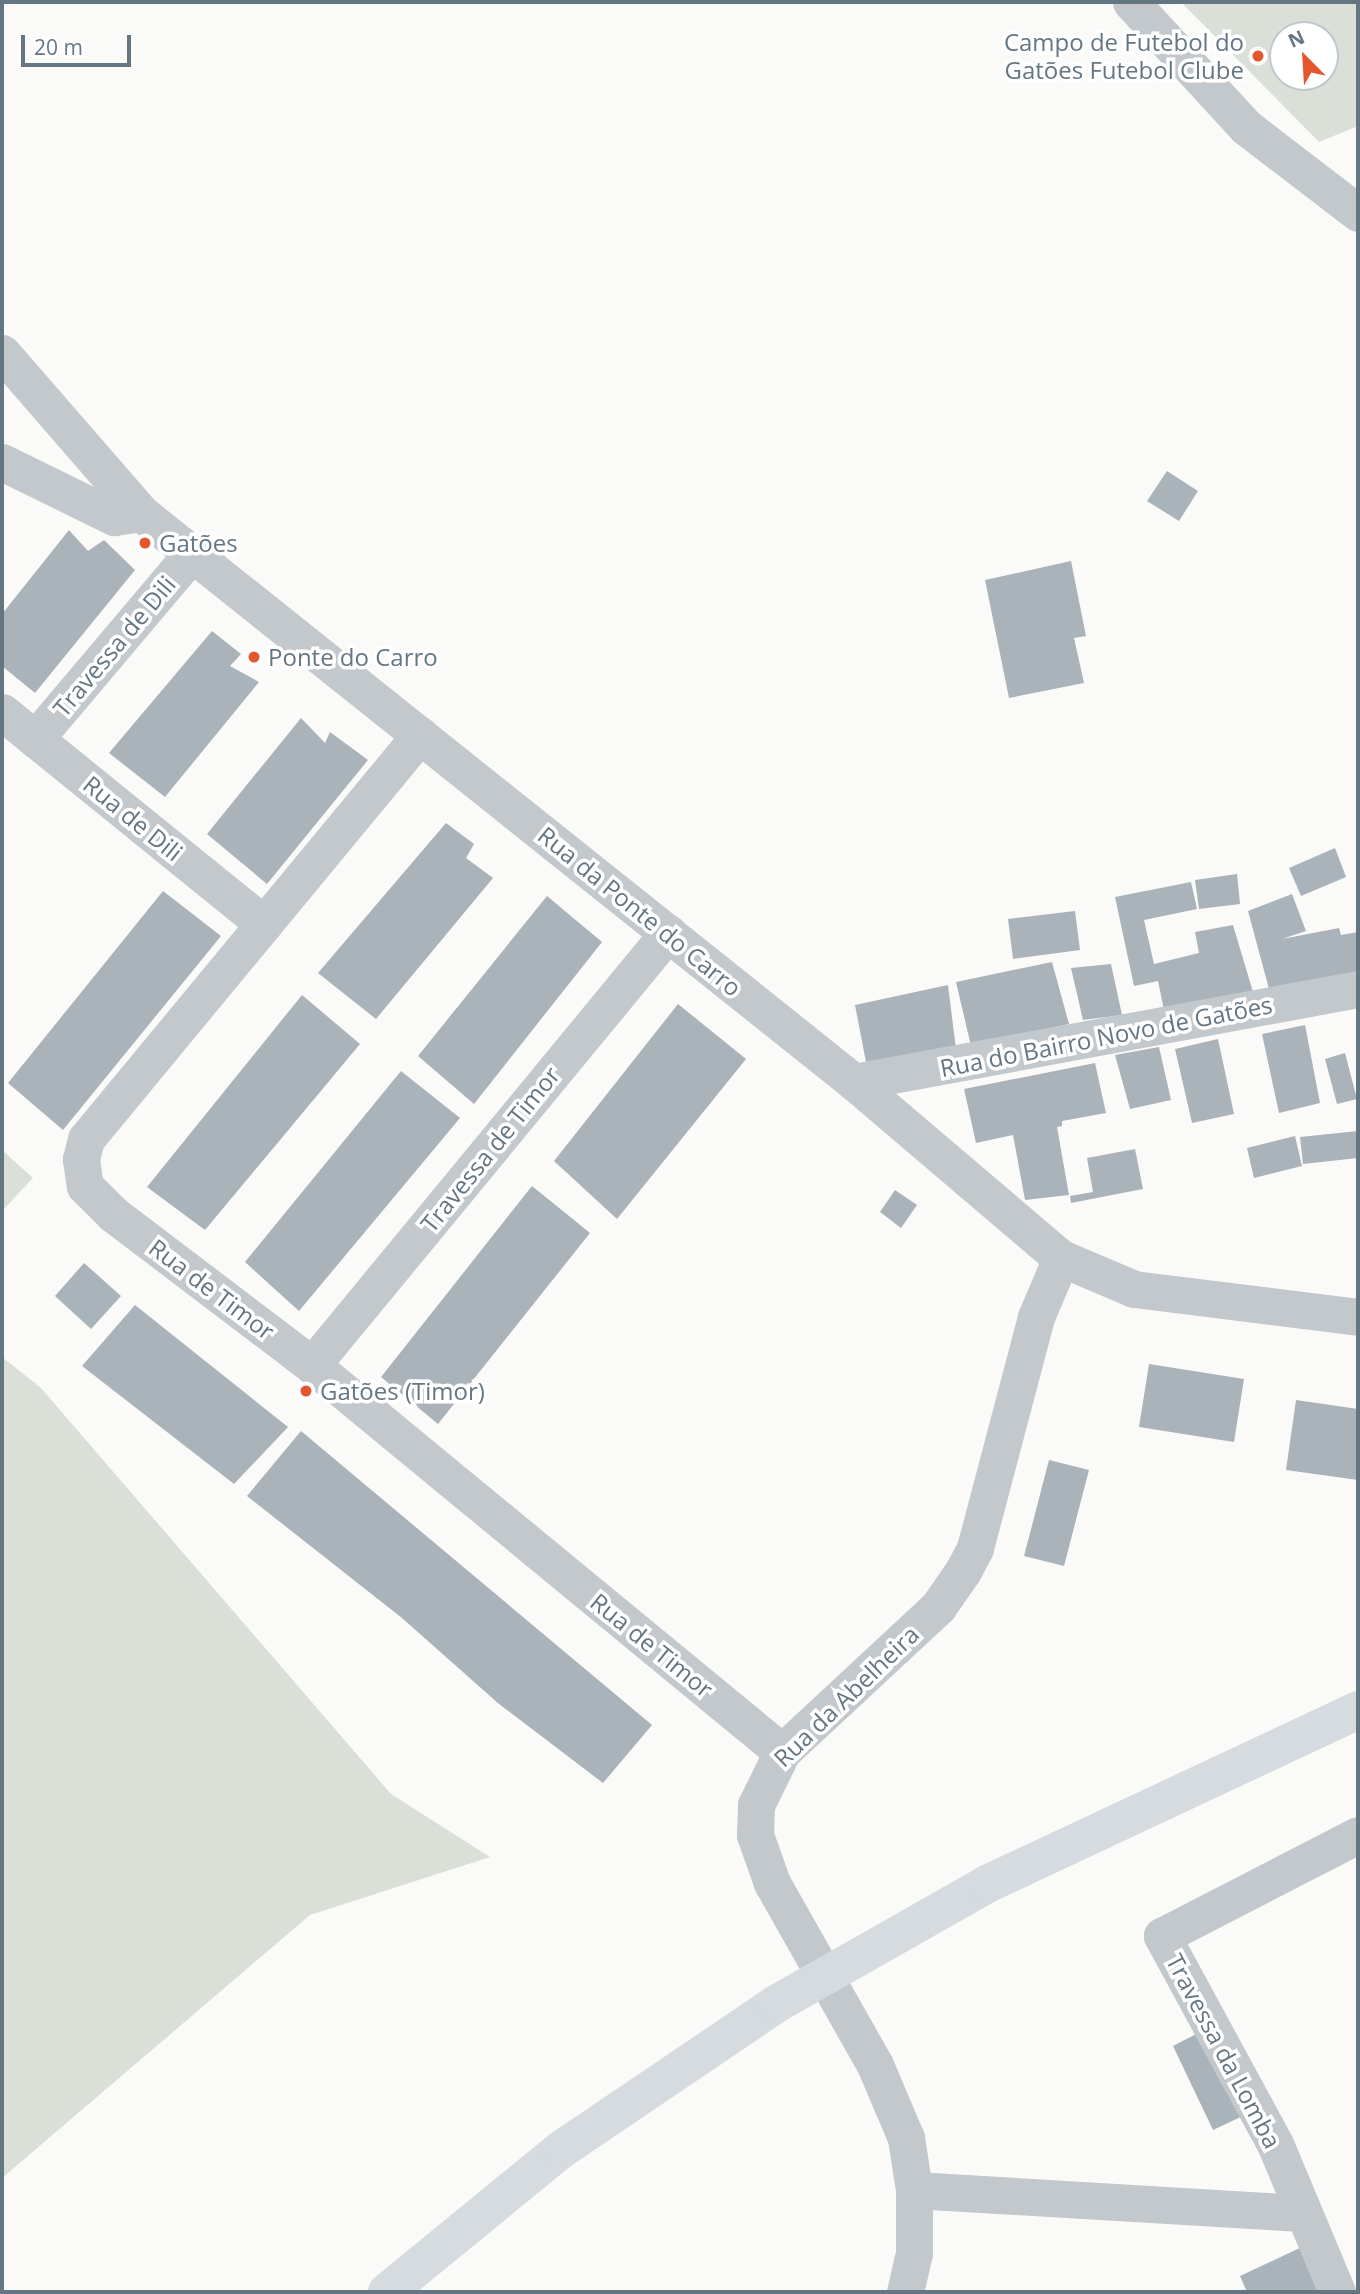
<!DOCTYPE html>
<meta charset="utf-8">
<style>
body{margin:0}
#map{position:relative;width:1360px;height:2294px;overflow:hidden;background:#fafaf8;font-family:"Open Sans",sans-serif}
div>[style]{position:absolute}
.green>*{inset:0;background:#dadfd7}
.building>*{inset:0;background:#aab3b9}
.minor>*{height:37px;margin:-18.5px;padding:0 18.5px;transform-origin:18.5px;border-radius:18.5px;background:#c3c8cc}
.trunk>*{height:38px;margin:-19px;padding:0 19px;transform-origin:19px;border-radius:19px;background:#d6dbdf}
.dots>*{width:19px;height:19px;translate:-50% -50%;box-sizing:border-box;border:4px solid #fff;border-radius:50%}
span{translate:-50% -50%;white-space:nowrap;text-align:center;line-height:1.15;-webkit-text-stroke:7px #fff;paint-order:stroke}
.poi-label{font-size:24px;color:#657683}
.right{translate:-100% -50%;text-align:right}
.left{translate:0 -50%;text-align:left}
.street-label{font-size:24px;color:#657683}
.frame{position:absolute;inset:0;border:4px solid #657683;pointer-events:none}
.north{position:absolute;left:1269px;top:21px;width:70px;height:70px;box-sizing:border-box;background:#fff;border:2px solid #c1c8cd;border-radius:50%;rotate:336deg;font-size:19px;font-weight:700;line-height:28px;text-align:center;color:#657683}
.north::after{content:'';display:block;margin:auto;width:24px;height:32px;background:#e4572e;clip-path:polygon(50% 0,100% 100%,50% 72%,0 100%)}
.scale{position:absolute;left:21px;top:35px;width:110px;height:32px;box-sizing:border-box;border:4px solid #657683;border-top:0;padding-left:9px;font-size:21px;line-height:24px;white-space:nowrap;color:#657683;-webkit-text-stroke:5px #fff;paint-order:stroke}
</style>
<div id="map">
<div class="green">
<i style="clip-path:polygon(evenodd,1181px 2px,1358px 2px,1358px 126px,1319px 142px,1181px 2px,1283px 35px,1325px 35px,1325px 77px,1283px 77px,1283px 35px)"></i>
<i style="clip-path:polygon(2px 1150px,33px 1178px,2px 1211px)"></i>
<i style="clip-path:polygon(2px 1357px,41px 1388px,391px 1794px,490px 1857px,310px 1915px,2px 2178px)"></i>
</div>
<div class="building">
<i style="clip-path:polygon(1167px 471px,1198px 491px,1179px 521px,1147px 501px)"></i>
<i style="clip-path:polygon(69px 530px,88px 551px,104px 540px,135px 570px,35px 693px,2px 666px,2px 614px)"></i>
<i style="clip-path:polygon(1071px 561px,1086px 636px,1074px 638px,1084px 683px,1009px 698px,985px 580px)"></i>
<i style="clip-path:polygon(212px 631px,241px 654px,230px 666px,259px 682px,165px 797px,109px 753px)"></i>
<i style="clip-path:polygon(301px 718px,325px 743px,330px 732px,368px 760px,267px 884px,207px 834px)"></i>
<i style="clip-path:polygon(446px 823px,474px 844px,466px 858px,493px 878px,376px 1019px,318px 973px)"></i>
<i style="clip-path:polygon(1335px 848px,1346px 877px,1301px 896px,1289px 868px)"></i>
<i style="clip-path:polygon(1237px 874px,1240px 904px,1199px 909px,1195px 880px)"></i>
<i style="clip-path:polygon(1191px 882px,1197px 909px,1144px 920px,1154px 964px,1199px 953px,1195px 932px,1233px 925px,1253px 992px,1164px 1010px,1158px 981px,1134px 986px,1115px 897px)"></i>
<i style="clip-path:polygon(163px 891px,221px 936px,63px 1130px,8px 1083px)"></i>
<i style="clip-path:polygon(1292px 894px,1306px 931px,1282px 939px,1339px 928px,1341px 935px,1358px 932px,1358px 976px,1269px 989px,1248px 911px)"></i>
<i style="clip-path:polygon(547px 896px,602px 942px,474px 1104px,418px 1056px)"></i>
<i style="clip-path:polygon(1075px 911px,1080px 950px,1013px 959px,1008px 919px)"></i>
<i style="clip-path:polygon(1052px 962px,1069px 1024px,971px 1046px,956px 982px)"></i>
<i style="clip-path:polygon(1111px 964px,1122px 1015px,1083px 1020px,1071px 968px)"></i>
<i style="clip-path:polygon(948px 985px,956px 1049px,866px 1062px,855px 1005px)"></i>
<i style="clip-path:polygon(302px 995px,360px 1044px,205px 1230px,147px 1187px)"></i>
<i style="clip-path:polygon(678px 1004px,746px 1059px,617px 1219px,554px 1161px)"></i>
<i style="clip-path:polygon(1305px 1025px,1320px 1103px,1279px 1113px,1262px 1034px)"></i>
<i style="clip-path:polygon(1218px 1039px,1234px 1114px,1192px 1123px,1175px 1049px)"></i>
<i style="clip-path:polygon(1159px 1047px,1171px 1100px,1130px 1109px,1115px 1055px)"></i>
<i style="clip-path:polygon(1345px 1053px,1357px 1099px,1337px 1104px,1325px 1059px)"></i>
<i style="clip-path:polygon(1095px 1063px,1106px 1113px,1062px 1121px,1062px 1126px,1057px 1127px,1069px 1195px,1025px 1200px,1013px 1135px,976px 1143px,964px 1089px)"></i>
<i style="clip-path:polygon(401px 1071px,460px 1118px,299px 1311px,245px 1262px)"></i>
<i style="clip-path:polygon(1358px 1131px,1358px 1158px,1303px 1164px,1300px 1137px)"></i>
<i style="clip-path:polygon(1295px 1136px,1302px 1166px,1254px 1178px,1247px 1148px)"></i>
<i style="clip-path:polygon(1135px 1149px,1143px 1189px,1071px 1203px,1070px 1196px,1093px 1192px,1087px 1158px)"></i>
<i style="clip-path:polygon(532px 1186px,590px 1233px,438px 1424px,381px 1377px)"></i>
<i style="clip-path:polygon(895px 1190px,917px 1205px,901px 1228px,880px 1212px)"></i>
<i style="clip-path:polygon(84px 1263px,121px 1296px,91px 1329px,55px 1296px)"></i>
<i style="clip-path:polygon(135px 1305px,288px 1427px,234px 1484px,82px 1366px)"></i>
<i style="clip-path:polygon(1149px 1364px,1244px 1379px,1234px 1442px,1139px 1427px)"></i>
<i style="clip-path:polygon(1296px 1400px,1358px 1409px,1358px 1480px,1286px 1470px)"></i>
<i style="clip-path:polygon(301px 1431px,652px 1725px,603px 1783px,499px 1704px,402px 1618px,247px 1496px)"></i>
<i style="clip-path:polygon(1049px 1460px,1089px 1470px,1064px 1566px,1024px 1556px)"></i>
<i style="clip-path:polygon(1206px 2029px,1247px 2114px,1213px 2130px,1173px 2046px)"></i>
<i style="clip-path:polygon(1304px 2246px,1325px 2292px,1247px 2292px,1240px 2276px)"></i>
</div>
<div class="minor">
<i style="left:1131px;top:2px;width:170px;rotate:47.4deg"></i>
<i style="left:1246px;top:127px;width:141px;rotate:37.5deg"></i>
<i style="left:2px;top:353px;width:212px;rotate:49deg"></i>
<i style="left:141px;top:513px;width:912px;rotate:38.59deg"></i>
<i style="left:854px;top:1082px;width:272px;rotate:40.4deg"></i>
<i style="left:1061px;top:1258px;width:79px;rotate:23deg"></i>
<i style="left:1134px;top:1289px;width:226px;rotate:7.1deg"></i>
<i style="left:2px;top:462px;width:125px;rotate:26.2deg"></i>
<i style="left:114px;top:517px;width:27px;rotate:-8deg"></i>
<i style="left:2px;top:712px;width:337px;rotate:39deg"></i>
<i style="left:420px;top:735px;width:524px;rotate:129.58deg"></i>
<i style="left:86px;top:1139px;width:21px;rotate:104deg"></i>
<i style="left:81px;top:1159px;width:27px;rotate:82deg"></i>
<i style="left:85px;top:1186px;width:40px;rotate:45deg"></i>
<i style="left:113px;top:1214px;width:250px;rotate:37.2deg"></i>
<i style="left:312px;top:1365px;width:609px;rotate:39.47deg"></i>
<i style="left:35px;top:739px;width:243px;rotate:-49.8deg"></i>
<i style="left:854px;top:1082px;width:513px;rotate:-10.45deg"></i>
<i style="left:312px;top:1365px;width:560px;rotate:-50.51deg"></i>
<i style="left:914px;top:2190px;width:390px;rotate:3.4deg"></i>
<i style="left:905px;top:2292px;width:40px;rotate:-77deg"></i>
<i style="left:914px;top:2253px;width:63px;rotate:-90deg"></i>
<i style="left:914px;top:2190px;width:53px;rotate:-98.7deg"></i>
<i style="left:906px;top:2138px;width:79px;rotate:-113deg"></i>
<i style="left:875px;top:2065px;width:209px;rotate:-119.5deg"></i>
<i style="left:772px;top:1883px;width:51px;rotate:-109.5deg"></i>
<i style="left:755px;top:1835px;width:30px;rotate:-88deg"></i>
<i style="left:756px;top:1805px;width:59px;rotate:-63.9deg"></i>
<i style="left:782px;top:1752px;width:213px;rotate:-42.9deg"></i>
<i style="left:938px;top:1607px;width:44px;rotate:-55.2deg"></i>
<i style="left:963px;top:1571px;width:26px;rotate:-62deg"></i>
<i style="left:975px;top:1548px;width:239px;rotate:-75.2deg"></i>
<i style="left:1036px;top:1317px;width:64px;rotate:-67deg"></i>
<i style="left:1337px;top:2292px;width:160px;rotate:-112.7deg"></i>
<i style="left:1275px;top:2144px;width:237px;rotate:-118.5deg"></i>
<i style="left:1162px;top:1936px;width:220px;rotate:-27.3deg"></i>
</div>
<div class="trunk">
<i style="left:387px;top:2292px;width:226px;rotate:-39.3deg"></i>
<i style="left:562px;top:2149px;width:258px;rotate:-34.1deg"></i>
<i style="left:776px;top:2004px;width:243px;rotate:-29.6deg"></i>
<i style="left:987px;top:1884px;width:410px;rotate:-25.1deg"></i>
</div>
<div class="dots">
<i style="left:1258px;top:56px;background:#e4572e"></i>
<i style="left:145px;top:543px;background:#e4572e"></i>
<i style="left:254px;top:657px;background:#e4572e"></i>
<i style="left:306px;top:1391px;background:#e4572e"></i>
</div>
<div class="poi-label">
<span class="right" style="left:1244px;top:56px">Campo de Futebol do<br>Gatões Futebol Clube</span>
<span class="left" style="left:159px;top:543px">Gatões</span>
<span class="left" style="left:268px;top:657px">Ponte do Carro</span>
<span class="left" style="left:320px;top:1391px">Gatões (Timor)</span>
</div>
<div class="street-label">
<span style="left:114px;top:646px;rotate:-50deg">Travessa de Dili</span>
<span style="left:133px;top:818px;rotate:39deg">Rua de Dili</span>
<span style="left:640px;top:911px;rotate:39deg">Rua da Ponte do Carro</span>
<span style="left:1106px;top:1036px;rotate:-11deg">Rua do Bairro Novo de Gatões</span>
<span style="left:490px;top:1149px;rotate:-51deg">Travessa de Timor</span>
<span style="left:212px;top:1289px;rotate:37deg">Rua de Timor</span>
<span style="left:652px;top:1645px;rotate:39deg">Rua de Timor</span>
<span style="left:846px;top:1696px;rotate:-44deg">Rua da Abelheira</span>
<span style="left:1224px;top:2051px;rotate:62deg">Travessa da Lomba</span>
</div>
<div class="frame"></div>
<div class="north">N</div>
<div class="scale">20 m</div>
</div>
